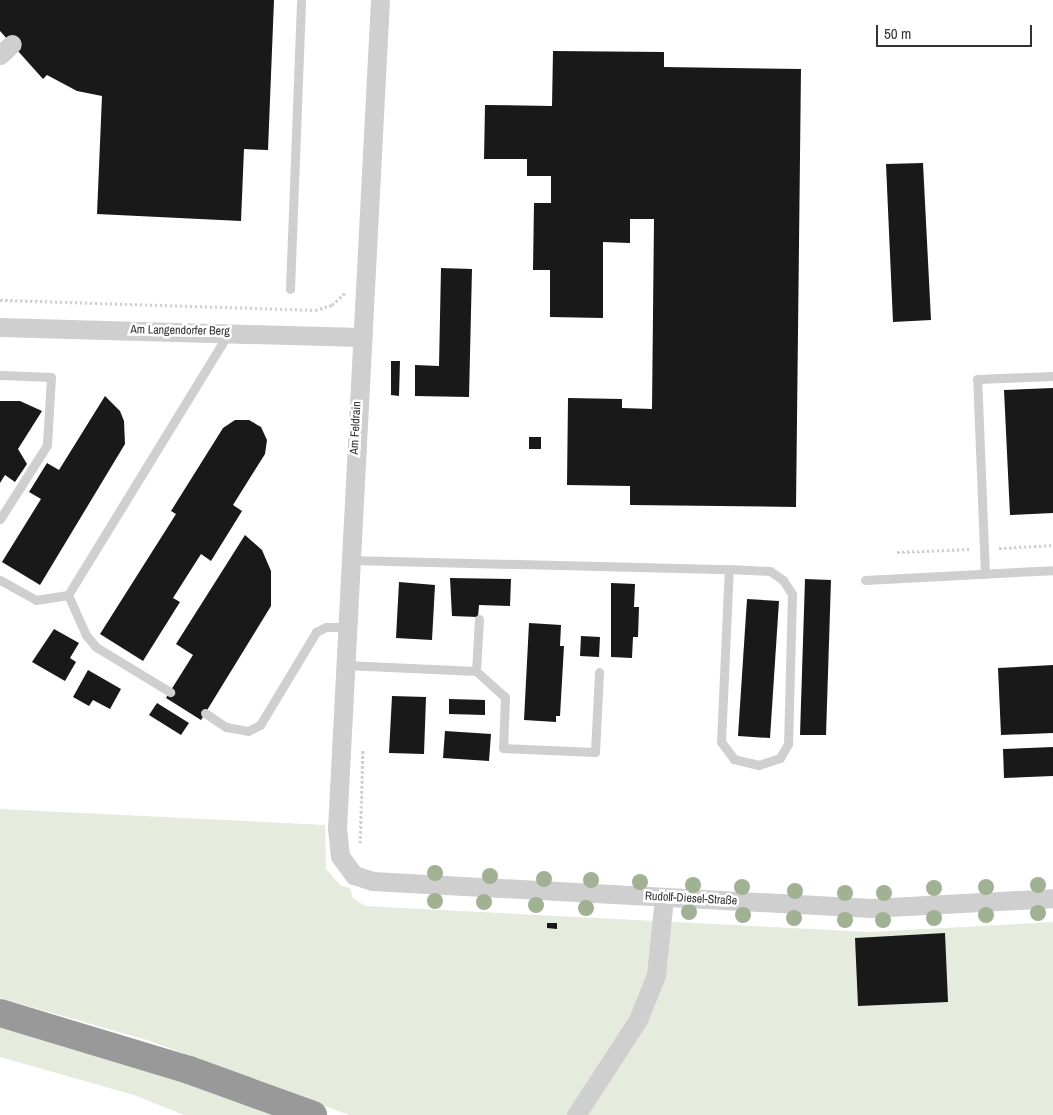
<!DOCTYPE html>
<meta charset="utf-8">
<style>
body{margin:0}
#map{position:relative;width:1053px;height:1115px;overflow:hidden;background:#fff;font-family:"Archivo Narrow",sans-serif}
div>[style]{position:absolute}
.green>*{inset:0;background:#e5ecde}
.building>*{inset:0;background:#191919}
.path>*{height:3px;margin-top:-1.5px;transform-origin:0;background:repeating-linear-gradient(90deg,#cfcfcf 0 2.5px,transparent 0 5px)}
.lane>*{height:9px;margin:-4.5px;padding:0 4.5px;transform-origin:4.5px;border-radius:4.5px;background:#cfcfcf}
.street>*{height:19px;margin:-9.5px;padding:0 9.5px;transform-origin:9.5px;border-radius:9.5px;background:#cfcfcf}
.highway>*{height:28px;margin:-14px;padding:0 14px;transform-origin:14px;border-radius:14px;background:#999}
.trees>*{width:16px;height:16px;margin:-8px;border-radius:50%;background:#a0b194}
span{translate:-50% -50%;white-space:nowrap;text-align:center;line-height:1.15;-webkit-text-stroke:5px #fff;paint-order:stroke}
.street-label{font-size:12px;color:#323232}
.scale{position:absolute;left:876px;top:25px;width:156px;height:22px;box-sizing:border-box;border:2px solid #323232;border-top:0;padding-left:6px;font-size:15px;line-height:18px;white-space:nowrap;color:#323232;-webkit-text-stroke:4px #fff;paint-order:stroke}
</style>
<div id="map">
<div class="green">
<i style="clip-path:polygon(0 809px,325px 825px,326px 869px,341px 886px,350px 888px,353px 898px,365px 906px,869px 932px,1053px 922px,1053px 1115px,349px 1115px,147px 1040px,0 998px)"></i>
<i style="clip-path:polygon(0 1023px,285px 1115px,184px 1115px,134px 1095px,0 1057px)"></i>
</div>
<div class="building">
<i style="clip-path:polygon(0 0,274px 0,268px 150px,244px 149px,241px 221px,97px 214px,102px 96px,77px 91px,47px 75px,43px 79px,0 31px)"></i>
<i style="clip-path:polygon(553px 51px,664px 52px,664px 67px,801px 69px,796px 507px,630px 505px,630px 486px,567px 485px,568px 398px,622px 399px,622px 408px,652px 409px,654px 219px,630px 219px,630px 243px,603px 242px,603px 318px,550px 317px,550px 270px,533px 270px,534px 203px,551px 203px,551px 176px,527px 176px,527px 159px,484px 159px,485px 105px,552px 106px)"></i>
<i style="clip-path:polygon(923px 163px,931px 320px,893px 322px,886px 164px)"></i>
<i style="clip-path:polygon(441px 268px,472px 269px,469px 397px,415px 396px,415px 365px,439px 366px)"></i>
<i style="clip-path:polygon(391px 361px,400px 361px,399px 396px,391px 395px)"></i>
<i style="clip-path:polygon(1053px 388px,1053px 513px,1010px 515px,1004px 390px)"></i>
<i style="clip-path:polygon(105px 396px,120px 411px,124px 421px,125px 444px,40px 585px,2px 562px,41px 499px,29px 492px,47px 463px,59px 470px)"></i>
<i style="clip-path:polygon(0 401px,20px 401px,42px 411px,18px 449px,27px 464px,15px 482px,5px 475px,0 483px)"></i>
<i style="clip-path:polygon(235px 420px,249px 420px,261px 427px,267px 440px,265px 454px,233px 505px,242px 511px,211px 561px,201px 554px,173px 598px,180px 602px,143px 661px,100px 634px,176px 514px,171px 511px,223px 428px)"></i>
<i style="clip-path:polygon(529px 437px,541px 437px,541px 449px,529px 449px)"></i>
<i style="clip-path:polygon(245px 535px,262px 550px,271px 571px,271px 606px,201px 720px,166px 698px,193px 655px,176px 644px)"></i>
<i style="clip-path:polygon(450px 578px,511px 579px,510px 606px,479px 605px,478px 617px,452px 616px)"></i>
<i style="clip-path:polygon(805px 579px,831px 580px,826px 735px,800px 735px)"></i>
<i style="clip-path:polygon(399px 582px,435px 585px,432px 640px,396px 638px)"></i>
<i style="clip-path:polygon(611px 583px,635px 584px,634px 607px,639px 607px,638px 637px,633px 637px,632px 658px,611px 657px)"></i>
<i style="clip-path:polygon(747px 599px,779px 601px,770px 738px,738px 736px)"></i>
<i style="clip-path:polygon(529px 623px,561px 625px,560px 646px,564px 646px,560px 716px,556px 716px,556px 722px,524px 720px)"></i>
<i style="clip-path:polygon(54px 629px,79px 643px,70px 658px,76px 662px,65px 681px,32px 662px)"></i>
<i style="clip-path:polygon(581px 636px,600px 637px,599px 657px,580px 656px)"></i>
<i style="clip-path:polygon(1053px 665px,1053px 733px,1001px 735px,998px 668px)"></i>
<i style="clip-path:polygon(88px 670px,121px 689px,110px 709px,93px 700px,89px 706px,73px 697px)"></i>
<i style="clip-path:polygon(392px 696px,426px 697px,424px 754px,389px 753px)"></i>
<i style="clip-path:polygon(449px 699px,485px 700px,485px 715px,449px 714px)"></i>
<i style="clip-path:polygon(157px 703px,189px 723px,181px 735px,149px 715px)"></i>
<i style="clip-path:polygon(445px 731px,491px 734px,489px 761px,443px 758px)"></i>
<i style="clip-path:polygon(1053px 747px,1053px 776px,1004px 778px,1003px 749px)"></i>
<i style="clip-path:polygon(547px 923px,557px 923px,557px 929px,547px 928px)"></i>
<i style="clip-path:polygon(945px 933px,948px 1002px,858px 1006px,855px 938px)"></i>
</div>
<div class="path">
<i style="left:0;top:300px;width:315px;rotate:1.8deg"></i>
<i style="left:315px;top:310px;width:18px;rotate:-16deg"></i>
<i style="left:332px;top:305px;width:18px;rotate:-43deg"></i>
<i style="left:999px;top:548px;width:54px;rotate:-3.2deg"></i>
<i style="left:897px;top:552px;width:73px;rotate:-2.4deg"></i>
<i style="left:360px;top:843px;width:94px;rotate:-88.2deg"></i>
</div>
<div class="lane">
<i style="left:290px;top:289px;width:289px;rotate:-87.8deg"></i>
<i style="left:0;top:375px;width:51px;rotate:2.2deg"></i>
<i style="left:51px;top:377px;width:68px;rotate:93.4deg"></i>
<i style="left:47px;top:445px;width:88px;rotate:122.4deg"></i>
<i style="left:350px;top:560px;width:379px;rotate:1.4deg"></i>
<i style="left:729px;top:569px;width:41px;rotate:2.8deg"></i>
<i style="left:770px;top:571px;width:16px;rotate:35deg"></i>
<i style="left:783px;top:580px;width:17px;rotate:57deg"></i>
<i style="left:792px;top:594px;width:150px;rotate:91.5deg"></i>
<i style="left:788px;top:744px;width:16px;rotate:120deg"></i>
<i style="left:780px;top:758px;width:22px;rotate:162deg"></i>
<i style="left:759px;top:765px;width:26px;rotate:-167deg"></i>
<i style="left:734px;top:759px;width:21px;rotate:-127deg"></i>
<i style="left:721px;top:742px;width:173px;rotate:-87.4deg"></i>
<i style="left:985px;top:574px;width:195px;rotate:-92.3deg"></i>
<i style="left:977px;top:379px;width:76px;rotate:-2.3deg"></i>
<i style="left:0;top:580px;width:41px;rotate:29.1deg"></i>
<i style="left:36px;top:600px;width:32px;rotate:-9deg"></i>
<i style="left:68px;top:595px;width:308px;rotate:-58.5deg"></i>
<i style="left:865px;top:580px;width:188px;rotate:-3deg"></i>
<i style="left:68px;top:595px;width:44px;rotate:65.8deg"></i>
<i style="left:86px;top:635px;width:16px;rotate:50deg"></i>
<i style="left:96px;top:647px;width:87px;rotate:31.3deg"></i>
<i style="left:479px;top:619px;width:52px;rotate:93.3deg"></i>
<i style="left:476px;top:671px;width:39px;rotate:42deg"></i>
<i style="left:505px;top:697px;width:51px;rotate:92.2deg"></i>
<i style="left:503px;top:748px;width:92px;rotate:2.5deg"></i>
<i style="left:595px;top:752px;width:80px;rotate:-87.1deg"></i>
<i style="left:345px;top:665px;width:131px;rotate:2.6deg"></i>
<i style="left:205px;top:713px;width:25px;rotate:34deg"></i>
<i style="left:226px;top:727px;width:22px;rotate:10deg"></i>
<i style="left:248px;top:731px;width:13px;rotate:-27deg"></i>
<i style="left:260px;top:725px;width:109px;rotate:-58.9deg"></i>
<i style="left:316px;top:632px;width:11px;rotate:-27deg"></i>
<i style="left:326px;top:627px;width:21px"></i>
</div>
<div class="street">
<i style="left:380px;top:0;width:829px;rotate:92.97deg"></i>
<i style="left:337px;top:828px;width:28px;rotate:84deg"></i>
<i style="left:340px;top:856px;width:24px;rotate:54deg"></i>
<i style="left:354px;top:875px;width:19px;rotate:18deg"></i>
<i style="left:372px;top:881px;width:500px;rotate:3.1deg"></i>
<i style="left:871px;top:908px;width:182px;rotate:-3.1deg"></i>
<i style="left:0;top:55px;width:16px;rotate:-43deg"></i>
<i style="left:0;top:327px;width:360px;rotate:1.6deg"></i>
<i style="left:576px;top:1115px;width:113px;rotate:-56.9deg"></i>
<i style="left:638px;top:1020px;width:48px;rotate:-68.2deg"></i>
<i style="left:656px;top:975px;width:77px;rotate:-84.1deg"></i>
</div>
<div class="highway">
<i style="left:0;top:1013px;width:197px;rotate:16.8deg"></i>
<i style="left:189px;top:1070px;width:132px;rotate:19.9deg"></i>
</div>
<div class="trees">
<i style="left:435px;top:873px"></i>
<i style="left:490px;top:876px"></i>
<i style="left:544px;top:879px"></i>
<i style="left:591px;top:880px"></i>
<i style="left:640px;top:882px"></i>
<i style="left:693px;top:885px"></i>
<i style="left:1038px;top:885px"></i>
<i style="left:742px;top:887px"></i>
<i style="left:986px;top:887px"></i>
<i style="left:934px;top:888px"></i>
<i style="left:795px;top:891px"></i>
<i style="left:845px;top:893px"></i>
<i style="left:884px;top:893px"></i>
<i style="left:435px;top:901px"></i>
<i style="left:484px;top:902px"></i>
<i style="left:536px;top:905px"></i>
<i style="left:586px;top:908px"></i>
<i style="left:689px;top:912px"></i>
<i style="left:1038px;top:913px"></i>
<i style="left:743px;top:915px"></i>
<i style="left:986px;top:915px"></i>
<i style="left:794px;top:918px"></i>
<i style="left:934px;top:918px"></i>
<i style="left:845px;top:920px"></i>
<i style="left:883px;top:920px"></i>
</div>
<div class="street-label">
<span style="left:180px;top:331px;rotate:1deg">Am Langendorfer Berg</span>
<span style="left:356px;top:428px;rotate:-87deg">Am Feldrain</span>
<span style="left:691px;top:899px;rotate:3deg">Rudolf-Diesel-Straße</span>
</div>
<div class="scale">50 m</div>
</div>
